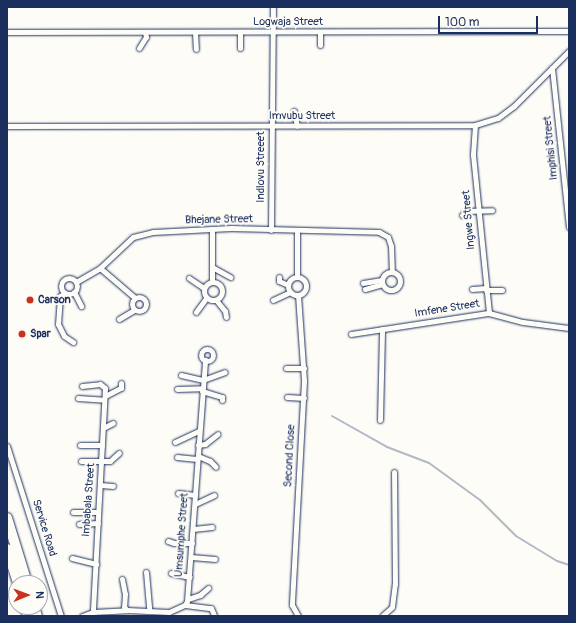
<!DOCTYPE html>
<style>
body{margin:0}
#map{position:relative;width:576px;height:623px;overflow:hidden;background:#fdfcf7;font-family:Pangolin,sans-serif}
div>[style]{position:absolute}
.stream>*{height:2px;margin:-1px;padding:0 1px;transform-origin:1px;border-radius:1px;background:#b3b8c5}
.roads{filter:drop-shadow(0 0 1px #1b2f5e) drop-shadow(0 0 1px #1b2f5e)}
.minor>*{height:5px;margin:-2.5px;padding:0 2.5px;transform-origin:2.5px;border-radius:2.5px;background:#fdfcf7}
.minor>.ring{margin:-2.5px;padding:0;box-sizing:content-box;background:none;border:5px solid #fdfcf7;border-radius:50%}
.motorway>*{height:10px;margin:-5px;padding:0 5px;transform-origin:5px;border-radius:5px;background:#fdfcf7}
.dots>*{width:11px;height:11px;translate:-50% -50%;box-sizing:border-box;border:2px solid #fdfcf7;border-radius:50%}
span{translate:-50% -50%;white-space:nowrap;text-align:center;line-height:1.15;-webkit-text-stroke:3.5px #fdfcf7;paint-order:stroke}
.street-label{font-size:11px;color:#1b2f5e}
.poi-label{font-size:11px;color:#1b2f5e;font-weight:700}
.left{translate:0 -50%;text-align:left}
.frame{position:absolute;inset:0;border:8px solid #1b2f5e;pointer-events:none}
.north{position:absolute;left:8px;top:575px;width:40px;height:40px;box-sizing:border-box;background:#fdfcf7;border:1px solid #a3aaba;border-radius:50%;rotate:89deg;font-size:11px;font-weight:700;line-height:16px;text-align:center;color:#1b2f5e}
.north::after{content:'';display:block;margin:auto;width:14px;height:18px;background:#c8321e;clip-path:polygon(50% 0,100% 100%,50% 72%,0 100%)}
.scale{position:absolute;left:438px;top:16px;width:100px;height:18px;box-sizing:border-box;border:2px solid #1b2f5e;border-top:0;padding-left:5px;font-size:12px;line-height:14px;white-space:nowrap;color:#1b2f5e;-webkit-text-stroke:3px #fdfcf7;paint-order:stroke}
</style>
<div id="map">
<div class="stream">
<i style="left:332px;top:416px;width:63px;rotate:29.4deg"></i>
<i style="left:387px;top:447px;width:45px;rotate:20.9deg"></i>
<i style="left:429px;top:463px;width:63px;rotate:36deg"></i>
<i style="left:480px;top:500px;width:51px;rotate:45deg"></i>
<i style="left:516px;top:536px;width:48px;rotate:31.4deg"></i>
<i style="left:557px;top:561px;width:13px;rotate:18deg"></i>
</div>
<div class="roads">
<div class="minor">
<i style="left:7px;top:32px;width:562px;rotate:-0.1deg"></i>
<i style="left:195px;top:32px;width:17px;rotate:87deg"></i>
<i style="left:240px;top:32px;width:16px;rotate:90deg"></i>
<i style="left:320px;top:45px;width:13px;rotate:-90deg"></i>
<i style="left:139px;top:48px;width:13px;rotate:-58deg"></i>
<i style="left:146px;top:37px;width:5px;rotate:-101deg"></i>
<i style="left:552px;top:68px;width:160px;rotate:83.9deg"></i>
<i style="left:294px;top:111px;width:15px;rotate:79deg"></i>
<i style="left:475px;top:125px;width:30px;rotate:94deg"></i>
<i style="left:473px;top:155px;width:159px;rotate:84.2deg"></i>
<i style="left:7px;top:126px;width:468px;rotate:-0.1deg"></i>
<i style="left:475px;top:125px;width:24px;rotate:-17deg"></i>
<i style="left:498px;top:118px;width:20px;rotate:-37deg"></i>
<i style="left:514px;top:106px;width:78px;rotate:-45deg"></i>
<i style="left:462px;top:215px;width:6px;rotate:-39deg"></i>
<i style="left:467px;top:211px;width:25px;rotate:-2deg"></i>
<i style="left:212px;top:230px;width:51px;rotate:90deg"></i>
<i style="left:271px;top:230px;width:223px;rotate:-89.5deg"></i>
<i style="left:297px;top:231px;width:46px;rotate:90deg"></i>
<i style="left:212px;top:267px;width:21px;rotate:29deg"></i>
<i style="left:100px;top:268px;width:46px;rotate:40.6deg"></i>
<i class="ring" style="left:382px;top:272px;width:13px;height:13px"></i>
<i class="ring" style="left:288px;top:277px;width:13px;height:13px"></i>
<i style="left:279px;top:277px;width:4px;rotate:90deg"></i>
<i style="left:279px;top:281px;width:10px;rotate:24deg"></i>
<i class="ring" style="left:61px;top:278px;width:11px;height:11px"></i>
<i style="left:189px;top:278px;width:18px;rotate:34deg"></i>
<i class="ring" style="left:204px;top:282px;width:13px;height:13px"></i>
<i style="left:76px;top:282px;width:28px;rotate:-30deg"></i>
<i style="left:100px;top:268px;width:45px;rotate:-43.2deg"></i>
<i style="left:133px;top:237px;width:21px;rotate:-14deg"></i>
<i style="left:153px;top:232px;width:78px;rotate:-2.9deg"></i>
<i style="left:231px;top:228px;width:148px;rotate:1.5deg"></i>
<i style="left:379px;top:232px;width:10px;rotate:29deg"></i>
<i style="left:388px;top:237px;width:9px;rotate:72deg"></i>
<i style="left:391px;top:246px;width:26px;rotate:88deg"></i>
<i style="left:363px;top:283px;width:19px;rotate:-9deg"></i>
<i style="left:365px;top:289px;width:18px;rotate:-16deg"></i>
<i style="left:472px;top:289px;width:14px;rotate:-4deg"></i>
<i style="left:486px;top:290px;width:16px"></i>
<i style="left:74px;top:292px;width:16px;rotate:63deg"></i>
<i style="left:65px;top:293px;width:6px;rotate:149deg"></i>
<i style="left:60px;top:296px;width:28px;rotate:94deg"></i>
<i style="left:58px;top:324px;width:13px;rotate:63deg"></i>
<i style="left:64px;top:336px;width:11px;rotate:34deg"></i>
<i style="left:298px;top:295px;width:86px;rotate:86deg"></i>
<i style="left:304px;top:381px;width:224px;rotate:93.1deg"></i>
<i style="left:292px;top:605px;width:13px;rotate:61deg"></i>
<i class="ring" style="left:132px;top:297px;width:9px;height:9px"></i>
<i style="left:216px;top:300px;width:14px;rotate:51deg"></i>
<i style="left:225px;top:311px;width:6px;rotate:81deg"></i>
<i style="left:273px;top:300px;width:19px;rotate:-25deg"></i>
<i style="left:196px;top:312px;width:17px;rotate:-54deg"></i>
<i style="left:119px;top:319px;width:17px;rotate:-31deg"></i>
<i style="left:351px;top:334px;width:140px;rotate:-8.7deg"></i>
<i style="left:489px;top:313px;width:35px;rotate:15deg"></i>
<i style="left:523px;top:322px;width:46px;rotate:7.4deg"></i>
<i class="ring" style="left:201px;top:349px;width:7px;height:7px"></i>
<i style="left:286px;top:368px;width:18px"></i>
<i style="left:181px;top:375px;width:23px;rotate:13deg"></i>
<i style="left:203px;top:380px;width:23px;rotate:-20deg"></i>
<i style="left:82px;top:386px;width:18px;rotate:-6deg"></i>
<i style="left:100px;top:384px;width:6px;rotate:39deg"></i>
<i style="left:105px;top:388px;width:224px;rotate:93.1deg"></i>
<i style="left:177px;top:389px;width:25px;rotate:-2deg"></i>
<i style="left:202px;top:391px;width:21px;rotate:17deg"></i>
<i style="left:222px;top:397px;width:3px;rotate:90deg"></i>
<i style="left:105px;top:396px;width:18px;rotate:-27deg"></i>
<i style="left:121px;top:388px;width:5px;rotate:-90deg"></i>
<i style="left:287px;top:397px;width:17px;rotate:3deg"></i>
<i style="left:78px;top:398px;width:26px;rotate:4deg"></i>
<i style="left:380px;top:420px;width:91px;rotate:-88.7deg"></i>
<i style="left:103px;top:428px;width:11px;rotate:-27deg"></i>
<i style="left:175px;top:442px;width:26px;rotate:-25deg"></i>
<i style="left:80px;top:445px;width:22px"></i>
<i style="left:198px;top:445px;width:7px;rotate:-8deg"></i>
<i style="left:205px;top:444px;width:16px;rotate:-38deg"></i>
<i style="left:7px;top:446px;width:178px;rotate:72.4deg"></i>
<i style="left:198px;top:456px;width:13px;rotate:23deg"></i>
<i style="left:210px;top:461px;width:8px;rotate:45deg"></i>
<i style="left:177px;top:457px;width:20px;rotate:6deg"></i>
<i style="left:81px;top:461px;width:29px"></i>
<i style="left:110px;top:461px;width:12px;rotate:-42deg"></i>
<i style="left:100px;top:485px;width:13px;rotate:4deg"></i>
<i style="left:178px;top:493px;width:17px;rotate:7deg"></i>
<i style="left:195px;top:504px;width:21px;rotate:-25deg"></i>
<i style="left:73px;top:512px;width:25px"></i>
<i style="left:79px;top:524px;width:19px;rotate:-3deg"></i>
<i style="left:193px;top:529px;width:19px;rotate:-6deg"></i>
<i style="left:168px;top:541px;width:6px;rotate:18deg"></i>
<i style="left:174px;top:543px;width:18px"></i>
<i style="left:191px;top:557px;width:24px;rotate:5deg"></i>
<i style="left:72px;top:558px;width:25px;rotate:14deg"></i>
<i style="left:146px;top:572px;width:37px;rotate:85deg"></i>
<i style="left:171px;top:573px;width:19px;rotate:12deg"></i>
<i style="left:122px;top:579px;width:15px;rotate:79deg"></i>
<i style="left:125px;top:594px;width:13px;rotate:94deg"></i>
<i style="left:124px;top:607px;width:4px;rotate:45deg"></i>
<i style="left:188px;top:599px;width:13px;rotate:-18deg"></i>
<i style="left:200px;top:595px;width:11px;rotate:-41deg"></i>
<i style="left:185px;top:605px;width:26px;rotate:7deg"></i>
<i style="left:211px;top:608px;width:8px;rotate:67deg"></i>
<i style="left:82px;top:616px;width:12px;rotate:-20deg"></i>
<i style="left:93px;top:612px;width:34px;rotate:-3deg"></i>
<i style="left:127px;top:610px;width:42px;rotate:2.7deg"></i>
<i style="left:169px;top:612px;width:17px;rotate:-24deg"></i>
<i style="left:185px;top:605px;width:4px;rotate:-63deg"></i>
<i style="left:187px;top:601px;width:242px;rotate:-85.7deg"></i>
<i style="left:382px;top:616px;width:13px;rotate:-42deg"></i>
<i style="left:392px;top:607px;width:23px;rotate:-83deg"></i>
<i style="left:395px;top:584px;width:112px;rotate:-90.5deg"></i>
</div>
<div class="motorway">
<i style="left:7px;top:518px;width:68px;rotate:72.9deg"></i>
<i style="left:7px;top:549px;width:36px;rotate:72deg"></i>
<i style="left:25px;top:607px;width:9px;rotate:72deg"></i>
<i style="left:34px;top:607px;width:9px;rotate:72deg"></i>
</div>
</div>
<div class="dots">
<i style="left:30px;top:300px;background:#c8321e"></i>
<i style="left:22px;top:334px;background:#c8321e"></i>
</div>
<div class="street-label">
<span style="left:288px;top:22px">Logwaja Street</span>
<span style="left:302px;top:116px">Imvubu Street</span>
<span style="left:551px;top:148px;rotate:-96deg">Imphisi Street</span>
<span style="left:261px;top:167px;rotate:-90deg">Indlovu Streeet</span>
<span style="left:219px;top:220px;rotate:-1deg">Bhejane Street</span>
<span style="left:469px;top:220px;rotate:-95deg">Ingwe Street</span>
<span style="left:447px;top:309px;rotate:-9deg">Imfene Street</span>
<span style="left:290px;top:456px;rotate:-87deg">Second Close</span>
<span style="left:89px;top:500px;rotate:-86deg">Imbabala Street</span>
<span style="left:44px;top:528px;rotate:73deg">Service Road</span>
<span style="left:182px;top:535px;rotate:-86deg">Umsumphe Street</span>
</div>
<div class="poi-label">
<span class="left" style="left:38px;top:300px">Carson</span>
<span class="left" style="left:30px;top:334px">Spar</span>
</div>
<div class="frame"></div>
<div class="north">N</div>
<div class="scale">100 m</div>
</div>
